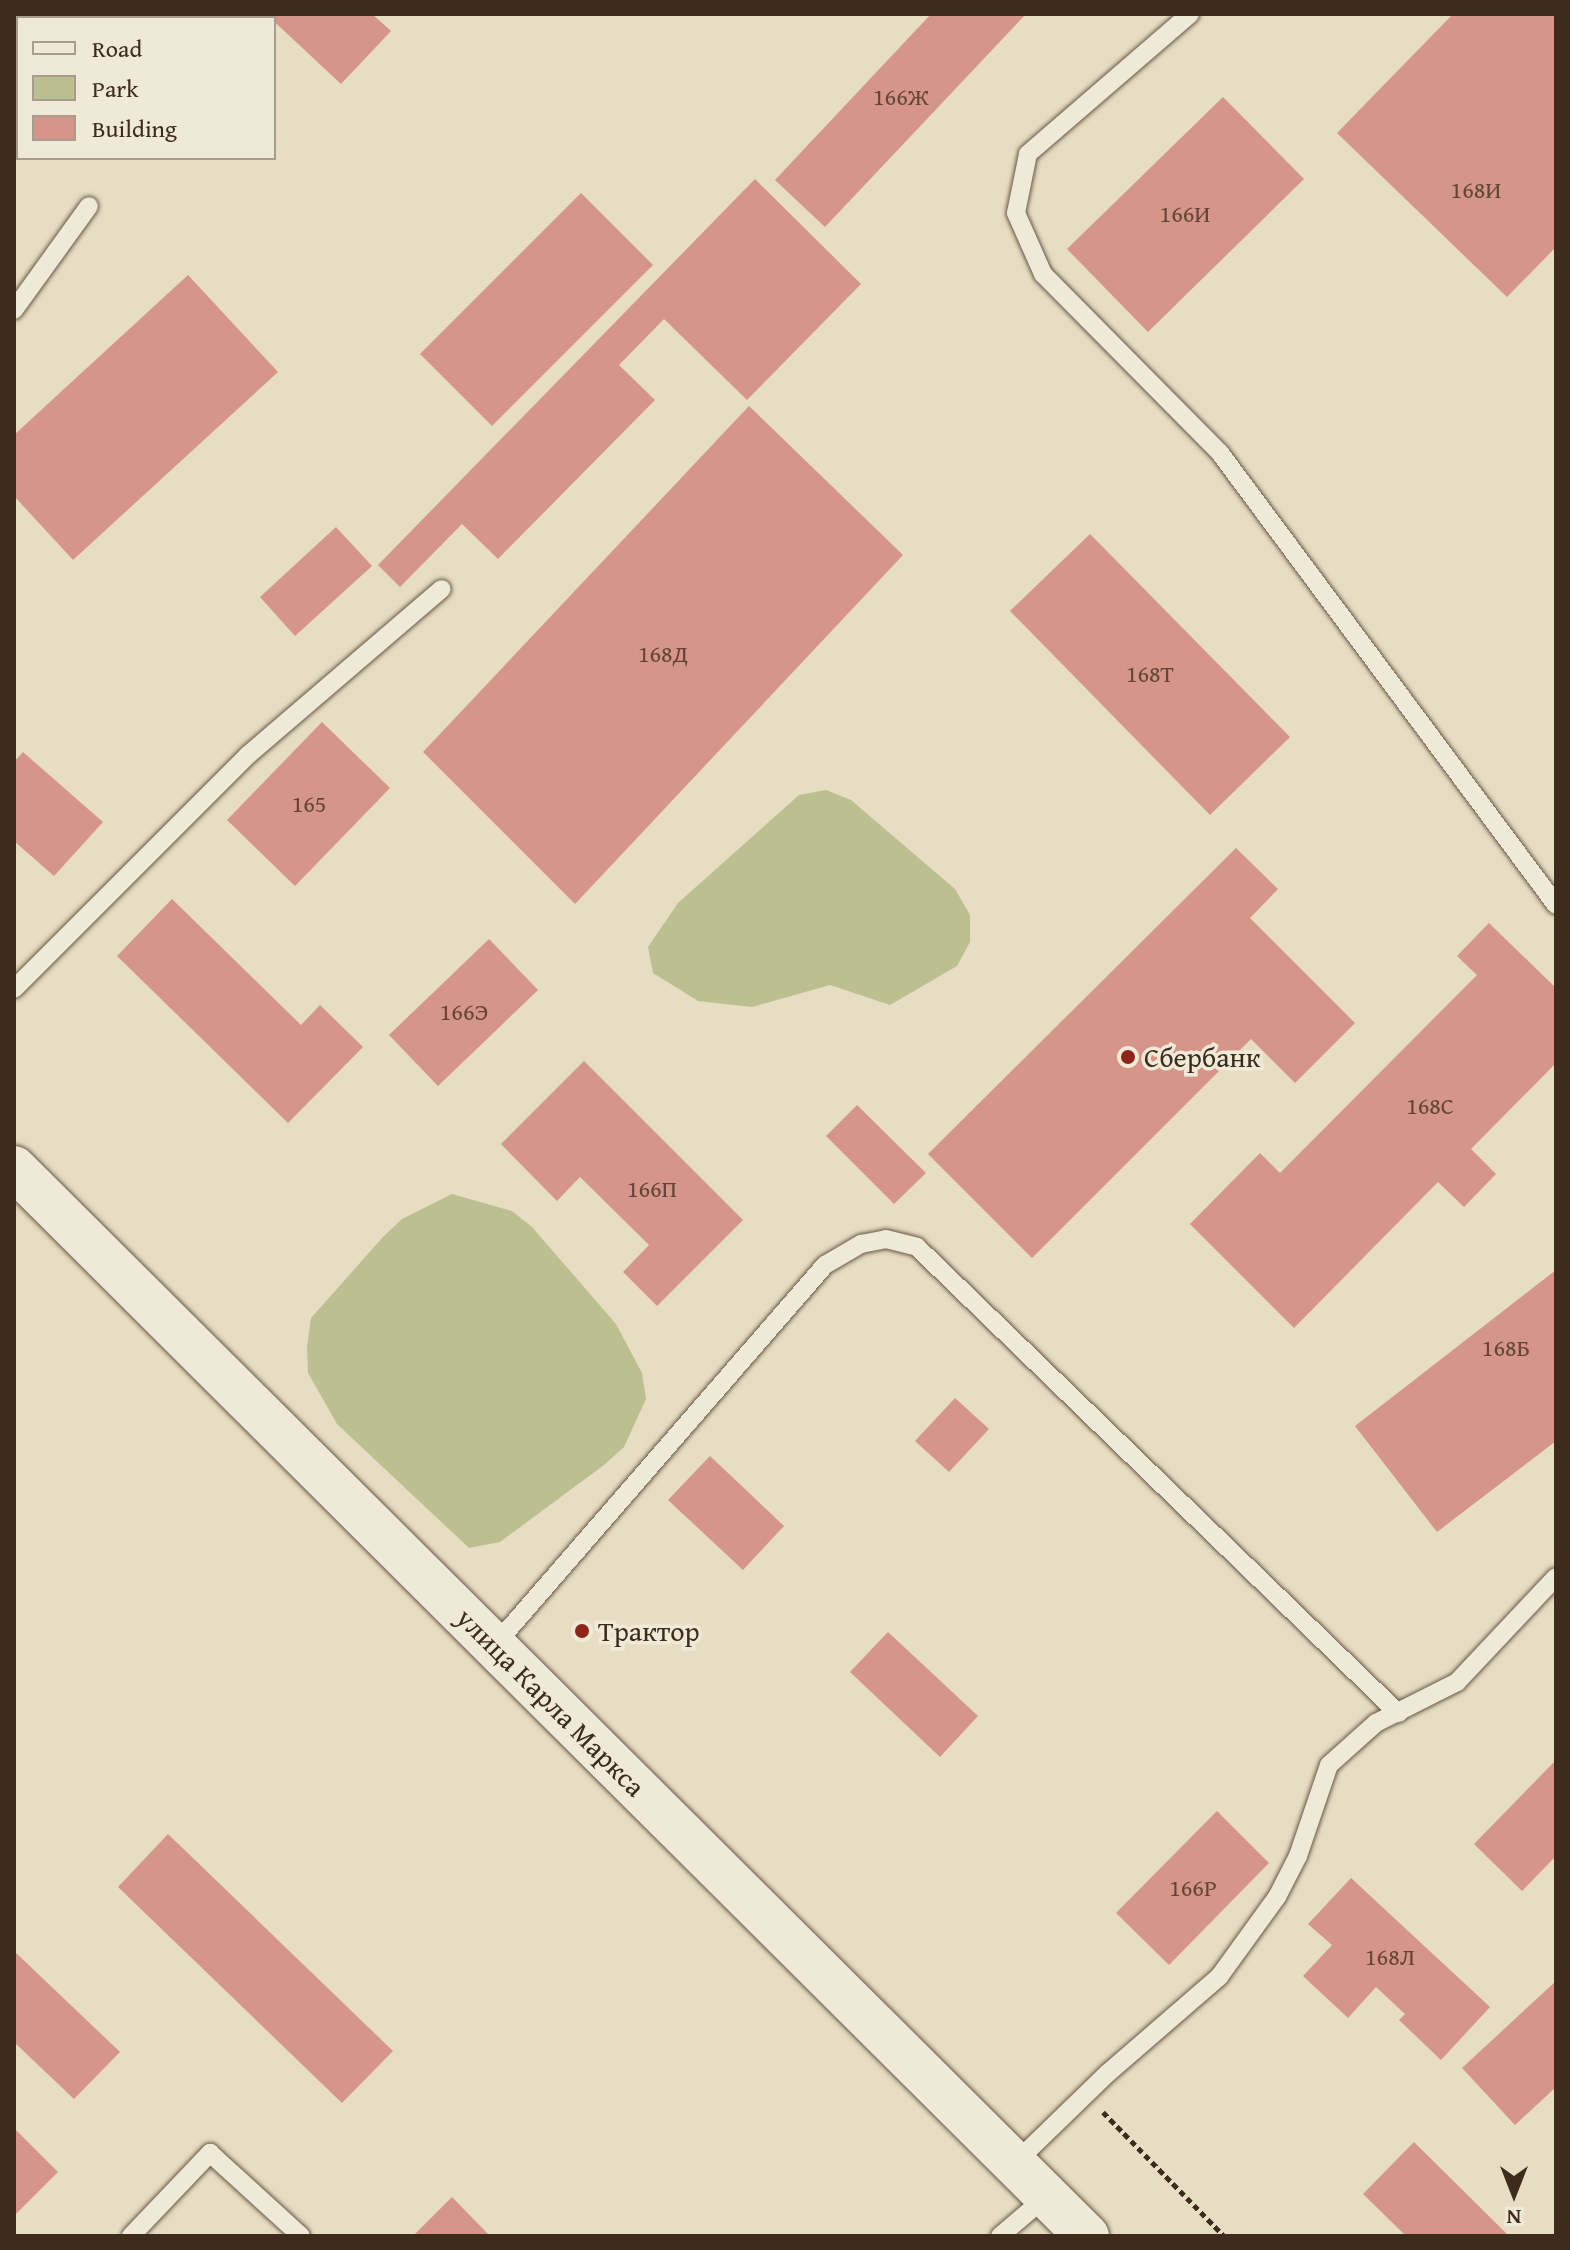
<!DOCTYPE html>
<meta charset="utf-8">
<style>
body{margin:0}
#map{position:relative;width:1570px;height:2250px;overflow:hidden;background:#e7ddc3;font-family:"Gentium Book Plus",serif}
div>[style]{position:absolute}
.green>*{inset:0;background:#bcbf8f}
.building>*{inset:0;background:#d59588}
.path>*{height:5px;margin-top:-2.5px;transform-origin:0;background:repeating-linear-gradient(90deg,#3d2c1c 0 6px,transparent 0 10px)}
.roads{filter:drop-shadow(0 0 2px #685846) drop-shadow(0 0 2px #685846)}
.service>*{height:18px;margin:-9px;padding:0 9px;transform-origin:9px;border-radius:9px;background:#efe9d8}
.secondary>*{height:44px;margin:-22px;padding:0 22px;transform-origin:22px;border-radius:22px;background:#efe9d8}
.dots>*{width:22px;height:22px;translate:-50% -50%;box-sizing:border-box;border:4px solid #efe9d8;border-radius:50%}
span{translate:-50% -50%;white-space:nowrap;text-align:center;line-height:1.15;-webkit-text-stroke:7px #efe9d8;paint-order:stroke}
.number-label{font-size:24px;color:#634637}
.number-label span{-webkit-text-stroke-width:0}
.poi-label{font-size:28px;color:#3d2c1c}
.left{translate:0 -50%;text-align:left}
.street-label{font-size:28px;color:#3d2c1c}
.frame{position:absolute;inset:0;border:16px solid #3d2c1c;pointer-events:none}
.legend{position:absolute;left:16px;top:16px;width:260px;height:144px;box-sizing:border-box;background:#efe9d8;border:2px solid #a89d8d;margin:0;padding:10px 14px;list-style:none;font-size:24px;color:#3d2c1c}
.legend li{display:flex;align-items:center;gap:16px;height:40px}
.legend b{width:40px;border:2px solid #a89d8d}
.north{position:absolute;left:1474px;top:2154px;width:80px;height:80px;-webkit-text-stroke:6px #efe9d8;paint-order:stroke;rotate:180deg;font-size:22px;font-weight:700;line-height:32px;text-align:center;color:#3d2c1c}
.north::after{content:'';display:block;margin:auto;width:28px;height:36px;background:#3d2c1c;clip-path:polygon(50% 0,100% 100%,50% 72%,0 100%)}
</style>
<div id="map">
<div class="green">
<i style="clip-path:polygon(826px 790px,851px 800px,955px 889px,970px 915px,970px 942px,957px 966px,890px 1005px,830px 985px,752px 1007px,698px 1001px,653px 973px,648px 947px,678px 903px,799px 795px)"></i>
<i style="clip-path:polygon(452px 1194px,512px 1211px,532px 1227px,616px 1324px,642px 1373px,646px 1399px,624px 1447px,604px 1465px,500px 1542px,469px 1548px,337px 1424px,308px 1373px,307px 1347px,311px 1318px,383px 1237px,402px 1219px)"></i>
</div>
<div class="building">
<i style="clip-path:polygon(266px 14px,372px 14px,391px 31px,341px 84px)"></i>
<i style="clip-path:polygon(931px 14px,1026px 14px,825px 227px,775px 180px)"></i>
<i style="clip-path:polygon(1453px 14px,1556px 14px,1556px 247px,1507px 297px,1337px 133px)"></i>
<i style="clip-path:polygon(1223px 97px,1304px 179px,1148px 332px,1067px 249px)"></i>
<i style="clip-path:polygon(755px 179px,861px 284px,747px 400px,664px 319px,619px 365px,655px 400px,498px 559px,462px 524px,400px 587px,378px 565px)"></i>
<i style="clip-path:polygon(581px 193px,653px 265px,492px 426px,420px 354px)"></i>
<i style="clip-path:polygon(188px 275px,278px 372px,73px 560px,14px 496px,14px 435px)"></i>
<i style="clip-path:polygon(749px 406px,903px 555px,575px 904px,423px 752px)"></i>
<i style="clip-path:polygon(336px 527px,372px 566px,295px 636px,260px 597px)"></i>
<i style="clip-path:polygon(1090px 534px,1290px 737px,1210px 815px,1010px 611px)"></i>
<i style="clip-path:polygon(322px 722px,390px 788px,295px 886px,227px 820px)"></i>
<i style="clip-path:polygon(23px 752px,103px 822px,54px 876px,14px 841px,14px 762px)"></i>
<i style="clip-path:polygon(1236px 848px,1278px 889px,1250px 918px,1355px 1023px,1295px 1083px,1251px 1039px,1032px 1258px,928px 1154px)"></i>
<i style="clip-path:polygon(172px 899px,301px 1025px,320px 1005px,363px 1047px,288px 1123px,117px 956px)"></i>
<i style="clip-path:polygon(1489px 923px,1556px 988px,1556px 1063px,1471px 1149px,1496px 1174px,1464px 1207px,1438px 1182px,1294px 1328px,1190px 1224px,1260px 1153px,1280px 1173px,1477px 975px,1457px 956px)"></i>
<i style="clip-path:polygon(489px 939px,538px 990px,438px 1086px,389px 1035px)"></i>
<i style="clip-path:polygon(584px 1061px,743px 1220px,657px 1306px,623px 1272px,649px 1245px,580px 1177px,557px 1201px,501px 1144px)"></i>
<i style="clip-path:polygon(857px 1105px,926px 1173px,894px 1204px,826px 1136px)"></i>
<i style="clip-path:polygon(1556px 1270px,1556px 1441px,1437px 1532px,1355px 1426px)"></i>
<i style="clip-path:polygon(955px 1398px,989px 1429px,949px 1472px,915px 1441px)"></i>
<i style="clip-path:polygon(710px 1456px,784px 1526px,743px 1570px,668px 1500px)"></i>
<i style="clip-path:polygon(888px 1632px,978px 1716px,940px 1757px,850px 1672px)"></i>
<i style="clip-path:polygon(1556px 1760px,1556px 1856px,1522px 1891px,1474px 1844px)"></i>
<i style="clip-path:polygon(1217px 1811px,1269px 1863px,1169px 1965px,1116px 1913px)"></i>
<i style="clip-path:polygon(168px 1834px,393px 2051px,342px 2103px,118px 1887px)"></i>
<i style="clip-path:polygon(1351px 1878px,1490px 2007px,1441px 2060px,1399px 2020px,1405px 2014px,1376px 1987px,1348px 2018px,1303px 1976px,1332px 1945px,1308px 1924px)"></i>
<i style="clip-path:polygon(14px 1951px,120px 2052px,74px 2099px,14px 2042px)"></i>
<i style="clip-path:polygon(1556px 1981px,1556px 2087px,1515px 2125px,1462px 2068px)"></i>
<i style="clip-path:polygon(14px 2128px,58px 2172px,14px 2216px)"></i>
<i style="clip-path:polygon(1414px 2142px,1509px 2236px,1406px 2236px,1363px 2194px)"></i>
<i style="clip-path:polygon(452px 2197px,490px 2236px,413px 2236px)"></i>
</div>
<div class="path">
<i style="left:1103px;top:2112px;width:173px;rotate:45.7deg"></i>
</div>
<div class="roads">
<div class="service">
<i style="left:1190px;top:14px;width:214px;rotate:139.2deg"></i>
<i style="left:1028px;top:154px;width:60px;rotate:101.5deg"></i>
<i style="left:1016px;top:213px;width:67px;rotate:66.1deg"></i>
<i style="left:1043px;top:274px;width:252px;rotate:45.3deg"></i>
<i style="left:1220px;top:453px;width:563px;rotate:53.37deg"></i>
<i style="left:14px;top:310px;width:128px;rotate:-54.2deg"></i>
<i style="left:14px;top:989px;width:331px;rotate:-45deg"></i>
<i style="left:248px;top:755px;width:255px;rotate:-40.6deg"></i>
<i style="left:494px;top:1646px;width:505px;rotate:-49.02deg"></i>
<i style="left:825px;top:1265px;width:42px;rotate:-30.3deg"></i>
<i style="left:861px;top:1244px;width:25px;rotate:-11deg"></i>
<i style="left:886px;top:1239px;width:32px;rotate:14deg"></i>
<i style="left:917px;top:1247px;width:670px;rotate:44.09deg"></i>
<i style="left:1014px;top:2164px;width:131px;rotate:-44.1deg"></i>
<i style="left:1108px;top:2073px;width:147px;rotate:-40.9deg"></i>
<i style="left:1219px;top:1977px;width:99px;rotate:-54.1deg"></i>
<i style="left:1277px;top:1897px;width:46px;rotate:-62.9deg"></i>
<i style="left:1298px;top:1856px;width:96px;rotate:-71.2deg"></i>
<i style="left:1329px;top:1765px;width:63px;rotate:-41.8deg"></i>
<i style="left:1376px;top:1723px;width:91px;rotate:-26.8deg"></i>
<i style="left:1457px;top:1682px;width:144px;rotate:-46.7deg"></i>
<i style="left:131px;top:2236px;width:115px;rotate:-46.4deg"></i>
<i style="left:210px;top:2153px;width:123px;rotate:42.4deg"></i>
<i style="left:1000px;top:2236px;width:62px;rotate:-40.4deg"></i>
</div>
<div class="secondary">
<i style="left:14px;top:1168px;width:1514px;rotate:44.87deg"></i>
</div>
</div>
<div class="dots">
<i style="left:1128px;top:1057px;background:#8f2418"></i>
<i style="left:582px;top:1631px;background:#8f2418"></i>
</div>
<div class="number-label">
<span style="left:901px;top:97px">166Ж</span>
<span style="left:1476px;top:190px">168И</span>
<span style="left:1185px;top:214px">166И</span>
<span style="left:663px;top:654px">168Д</span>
<span style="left:1150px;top:674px">168Т</span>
<span style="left:309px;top:804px">165</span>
<span style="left:464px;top:1012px">166Э</span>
<span style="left:1430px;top:1106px">168С</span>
<span style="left:652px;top:1189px">166П</span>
<span style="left:1506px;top:1348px">168Б</span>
<span style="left:1193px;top:1888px">166Р</span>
<span style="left:1390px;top:1957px">168Л</span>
</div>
<div class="poi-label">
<span class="left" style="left:1144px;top:1057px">Сбербанк</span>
<span class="left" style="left:598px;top:1631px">Трактор</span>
</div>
<div class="street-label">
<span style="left:551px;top:1702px;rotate:45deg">улица Карла Маркса</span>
</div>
<div class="frame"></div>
<ul class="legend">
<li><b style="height:10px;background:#efe9d8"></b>Road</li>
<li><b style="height:22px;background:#bcbf8f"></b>Park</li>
<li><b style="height:22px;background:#d59588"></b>Building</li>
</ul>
<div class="north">N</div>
</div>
